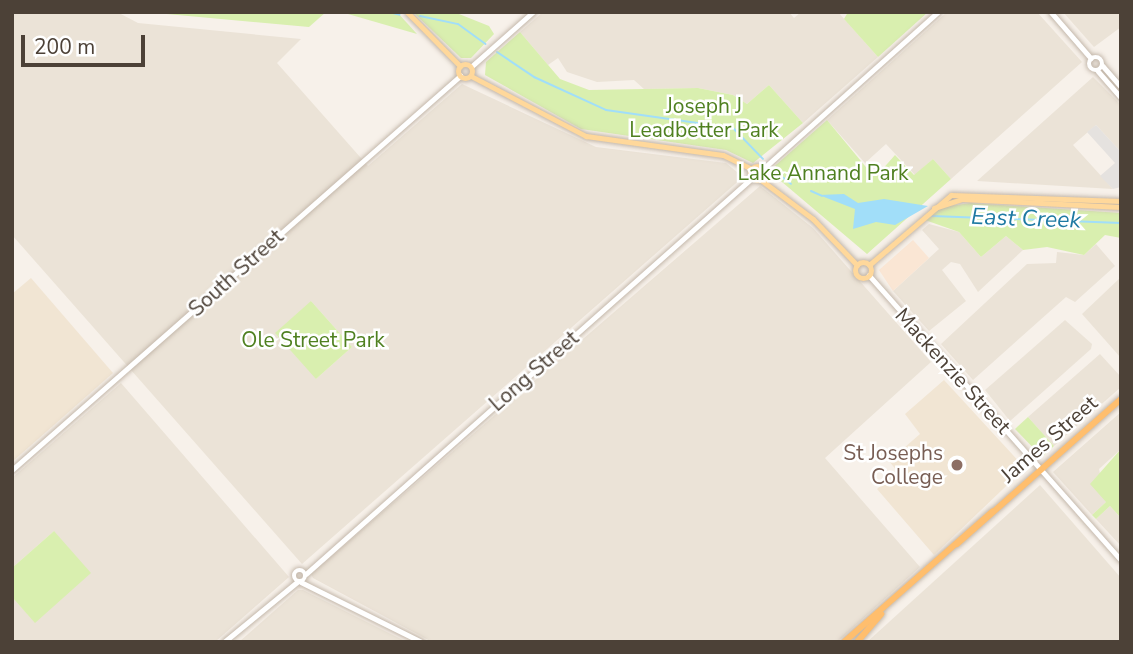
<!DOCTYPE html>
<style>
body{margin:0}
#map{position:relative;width:1133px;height:654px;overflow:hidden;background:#f7f1ea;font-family:"Nunito Sans",sans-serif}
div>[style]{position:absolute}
.residential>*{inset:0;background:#ebe3d7}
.commercial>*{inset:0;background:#fae6d4}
.education>*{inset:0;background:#f1e5d3}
.green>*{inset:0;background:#d9efaf}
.parking>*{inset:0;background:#e5e2df}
.water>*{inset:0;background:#a1def9}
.stream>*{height:2px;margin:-1px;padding:0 1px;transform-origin:1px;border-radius:1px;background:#a1def9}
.roads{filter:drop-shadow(0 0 2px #c4b8ab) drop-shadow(0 0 2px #c4b8ab)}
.minor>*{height:4.5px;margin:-2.25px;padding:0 2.25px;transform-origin:2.25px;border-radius:2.25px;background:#fff}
.minor>.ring{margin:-2.25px;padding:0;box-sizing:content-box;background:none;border:4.5px solid #fff;border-radius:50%}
.major>*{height:5px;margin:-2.5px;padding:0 2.5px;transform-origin:2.5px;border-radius:2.5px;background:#ffd89b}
.major>.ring{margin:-2.5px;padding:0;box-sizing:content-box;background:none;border:5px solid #ffd89b;border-radius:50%}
.highway>*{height:6px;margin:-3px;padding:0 3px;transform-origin:3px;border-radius:3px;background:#ffbe6d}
.dots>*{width:19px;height:19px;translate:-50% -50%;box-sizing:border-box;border:4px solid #fff;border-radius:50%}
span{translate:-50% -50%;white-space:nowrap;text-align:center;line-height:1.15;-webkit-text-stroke:5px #fff;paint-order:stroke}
.park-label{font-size:21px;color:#4f8020}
.street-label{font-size:21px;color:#4c4137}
.education-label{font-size:21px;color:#785e54}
.right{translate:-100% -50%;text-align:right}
.water-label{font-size:23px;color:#1e79a2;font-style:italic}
.frame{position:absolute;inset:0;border:14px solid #4c4137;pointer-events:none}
.scale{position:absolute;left:21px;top:35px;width:124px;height:32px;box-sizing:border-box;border:4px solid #4c4137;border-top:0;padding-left:9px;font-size:21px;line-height:24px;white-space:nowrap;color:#4c4137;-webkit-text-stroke:5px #fff;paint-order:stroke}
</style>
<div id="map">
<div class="residential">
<i style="clip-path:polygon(evenodd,12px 12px,117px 12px,138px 23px,301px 39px,277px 63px,368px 166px,462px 84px,596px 147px,726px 163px,743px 177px,302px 564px,12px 235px,12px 12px,311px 301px,352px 347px,316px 379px,311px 301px)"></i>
<i style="clip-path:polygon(543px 12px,789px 12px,794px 18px,801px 12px,838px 12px,878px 57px,803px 123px,769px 85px,747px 104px,733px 95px,698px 88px,644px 89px,634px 80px,597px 82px,567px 72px,558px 58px,548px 65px,520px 32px)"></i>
<i style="clip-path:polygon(947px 12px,1037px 12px,1082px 62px,951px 179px,933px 159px,915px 175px,886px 144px,865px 163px,827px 120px)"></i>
<i style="clip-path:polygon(1063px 12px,1121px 12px,1121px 27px,1094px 47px)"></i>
<i style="clip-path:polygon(1093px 77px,1121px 105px,1121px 152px,1096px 125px,1073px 145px,1113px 189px,977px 181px)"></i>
<i style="clip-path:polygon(760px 186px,813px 228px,931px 362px,825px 458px,920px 567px,837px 642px,432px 642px,313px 578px,311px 574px)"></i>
<i style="clip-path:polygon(929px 224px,959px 232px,981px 257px,1006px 236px,1023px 250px,978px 292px,960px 264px,951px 262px,942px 270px,966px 301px,929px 331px,893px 291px,939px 249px,922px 230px)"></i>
<i style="clip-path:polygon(1096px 244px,1115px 266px,1075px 302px,1066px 297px,973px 380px,941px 344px,1027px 264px,1056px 263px,1057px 252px,1084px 255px)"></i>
<i style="clip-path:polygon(1121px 277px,1121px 358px,1082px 314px)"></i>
<i style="clip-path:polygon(1065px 320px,1092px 344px,1091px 349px,1010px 421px,985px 390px)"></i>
<i style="clip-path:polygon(1100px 354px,1121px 377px,1121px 387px,1054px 446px,1028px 417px)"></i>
<i style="clip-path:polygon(121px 383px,289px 577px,215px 642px,12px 642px,12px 597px,35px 622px,54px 531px,12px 568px,12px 478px)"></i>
<i style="clip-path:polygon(1121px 412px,1121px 449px,1099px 469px,1106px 502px,1092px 515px,1053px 472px)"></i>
<i style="clip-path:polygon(1040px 485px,1121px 578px,1121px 642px,867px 642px)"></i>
<i style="clip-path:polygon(1110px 506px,1121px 518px,1121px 546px,1096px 519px)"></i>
<i style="clip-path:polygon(298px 590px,303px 590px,407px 642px,239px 642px)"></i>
</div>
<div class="commercial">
<i style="clip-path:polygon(913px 240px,929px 258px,893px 291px,879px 270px)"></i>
</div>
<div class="education">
<i style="clip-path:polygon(31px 278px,113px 373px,12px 462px,12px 294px)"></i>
<i style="clip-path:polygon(944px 380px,1025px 468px,934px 555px,877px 489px,897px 471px,889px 461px,920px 434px,905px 414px)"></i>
</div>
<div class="green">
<i style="clip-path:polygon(145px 12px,326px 12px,309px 27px)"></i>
<i style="clip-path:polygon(341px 12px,397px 12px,417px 34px)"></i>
<i style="clip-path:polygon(413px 12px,454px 12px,489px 26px,494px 34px,471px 58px,461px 58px)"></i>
<i style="clip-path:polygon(848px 12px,928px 12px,878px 57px,844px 19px)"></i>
<i style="clip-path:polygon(520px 32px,560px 79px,589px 90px,698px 88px,733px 95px,747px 104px,769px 85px,803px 123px,753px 163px,726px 150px,581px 129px,485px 75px,486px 62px)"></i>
<i style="clip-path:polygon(827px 120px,870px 172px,880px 172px,895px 155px,914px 175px,933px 159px,951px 179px,867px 254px,769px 171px)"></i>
<i style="clip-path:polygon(971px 203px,1121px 213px,1121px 238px,1105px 235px,1084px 255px,1047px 247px,1023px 250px,1006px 236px,981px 257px,959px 232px,925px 220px,942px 207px)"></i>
<i style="clip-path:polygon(311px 301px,352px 347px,316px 379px,275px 333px)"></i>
<i style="clip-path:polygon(1028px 417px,1054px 446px,1042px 457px,1015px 429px)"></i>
<i style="clip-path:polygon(1121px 449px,1121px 518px,1110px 506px,1096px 519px,1092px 515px,1106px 502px,1090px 484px)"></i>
<i style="clip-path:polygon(54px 531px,91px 573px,35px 623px,12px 597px,12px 568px)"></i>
</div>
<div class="parking">
<i style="clip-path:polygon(1096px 125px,1121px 152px,1121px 187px,1113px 189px,1100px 176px,1115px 163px,1087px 132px)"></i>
</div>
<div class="water">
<i style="clip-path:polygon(844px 194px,858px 203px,884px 199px,928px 206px,895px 225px,876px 222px,853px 229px,855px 209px,819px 195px)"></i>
</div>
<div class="stream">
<i style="left:389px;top:12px;width:11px;rotate:15deg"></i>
<i style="left:420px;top:16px;width:39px;rotate:12deg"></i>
<i style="left:458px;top:24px;width:34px;rotate:36deg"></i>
<i style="left:497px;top:52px;width:45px;rotate:34deg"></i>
<i style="left:534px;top:77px;width:79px;rotate:24.6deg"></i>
<i style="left:606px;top:110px;width:128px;rotate:8.1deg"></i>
<i style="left:733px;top:128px;width:43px;rotate:45.9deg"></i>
<i style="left:772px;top:169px;width:24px;rotate:38deg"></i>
<i style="left:811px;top:191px;width:12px;rotate:24deg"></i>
<i style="left:932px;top:216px;width:189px;rotate:2.1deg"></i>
</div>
<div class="roads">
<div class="minor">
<i style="left:1051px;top:12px;width:61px;rotate:49deg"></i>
<i class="ring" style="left:1089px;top:57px;width:9.5px;height:9.5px"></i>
<i style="left:1103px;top:66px;width:28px;rotate:49deg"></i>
<i style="left:471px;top:67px;width:83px;rotate:-41.6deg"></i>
<i style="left:1098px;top:71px;width:35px;rotate:49deg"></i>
<i style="left:763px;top:169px;width:235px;rotate:-41.9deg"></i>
<i style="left:869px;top:275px;width:380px;rotate:48.5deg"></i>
<i style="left:12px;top:470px;width:597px;rotate:-41.33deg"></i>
<i class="ring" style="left:294px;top:570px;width:7.5px;height:7.5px"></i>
<i style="left:306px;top:574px;width:596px;rotate:-41.6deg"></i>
<i style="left:301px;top:582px;width:135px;rotate:26.4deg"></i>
<i style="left:224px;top:642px;width:94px;rotate:-39.4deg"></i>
</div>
<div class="major">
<i style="left:407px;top:12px;width:76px;rotate:45.5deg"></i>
<i class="ring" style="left:458px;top:64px;width:9px;height:9px"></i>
<i style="left:471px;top:76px;width:130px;rotate:27.6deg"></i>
<i style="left:586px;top:136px;width:138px;rotate:7.9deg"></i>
<i style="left:723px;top:155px;width:32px;rotate:26deg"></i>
<i class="ring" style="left:750px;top:166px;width:9px;height:9px"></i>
<i style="left:761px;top:180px;width:65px;rotate:36.9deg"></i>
<i style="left:813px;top:219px;width:64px;rotate:46.3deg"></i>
<i style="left:934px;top:208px;width:29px;rotate:-18deg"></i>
<i style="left:962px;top:199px;width:159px;rotate:2.9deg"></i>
<i class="ring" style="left:855px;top:262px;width:11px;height:11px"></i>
<i style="left:869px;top:265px;width:108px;rotate:-40.5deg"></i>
<i style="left:951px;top:195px;width:170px;rotate:2deg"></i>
</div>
<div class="highway">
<i style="left:957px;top:544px;width:219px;rotate:-41.5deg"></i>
<i style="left:844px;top:642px;width:198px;rotate:-41.3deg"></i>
<i style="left:857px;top:642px;width:37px;rotate:-49deg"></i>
</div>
</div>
<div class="dots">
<i style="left:957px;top:465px;background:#8d6e63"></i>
</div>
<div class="park-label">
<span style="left:704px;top:118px">Joseph J<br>Leadbetter Park</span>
<span style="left:823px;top:173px">Lake Annand Park</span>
<span style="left:313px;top:340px">Ole Street Park</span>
</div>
<div class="street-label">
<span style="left:236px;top:273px;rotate:-42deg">South Street</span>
<span style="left:534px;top:371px;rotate:-41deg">Long Street</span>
<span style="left:953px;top:371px;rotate:48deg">Mackenzie Street</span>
<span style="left:1049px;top:439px;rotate:-41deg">James Street</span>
</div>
<div class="education-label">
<span class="right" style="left:943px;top:465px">St Josephs<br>College</span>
</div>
<div class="water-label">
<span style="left:1026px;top:219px;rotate:2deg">East Creek</span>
</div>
<div class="frame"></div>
<div class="scale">200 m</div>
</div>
